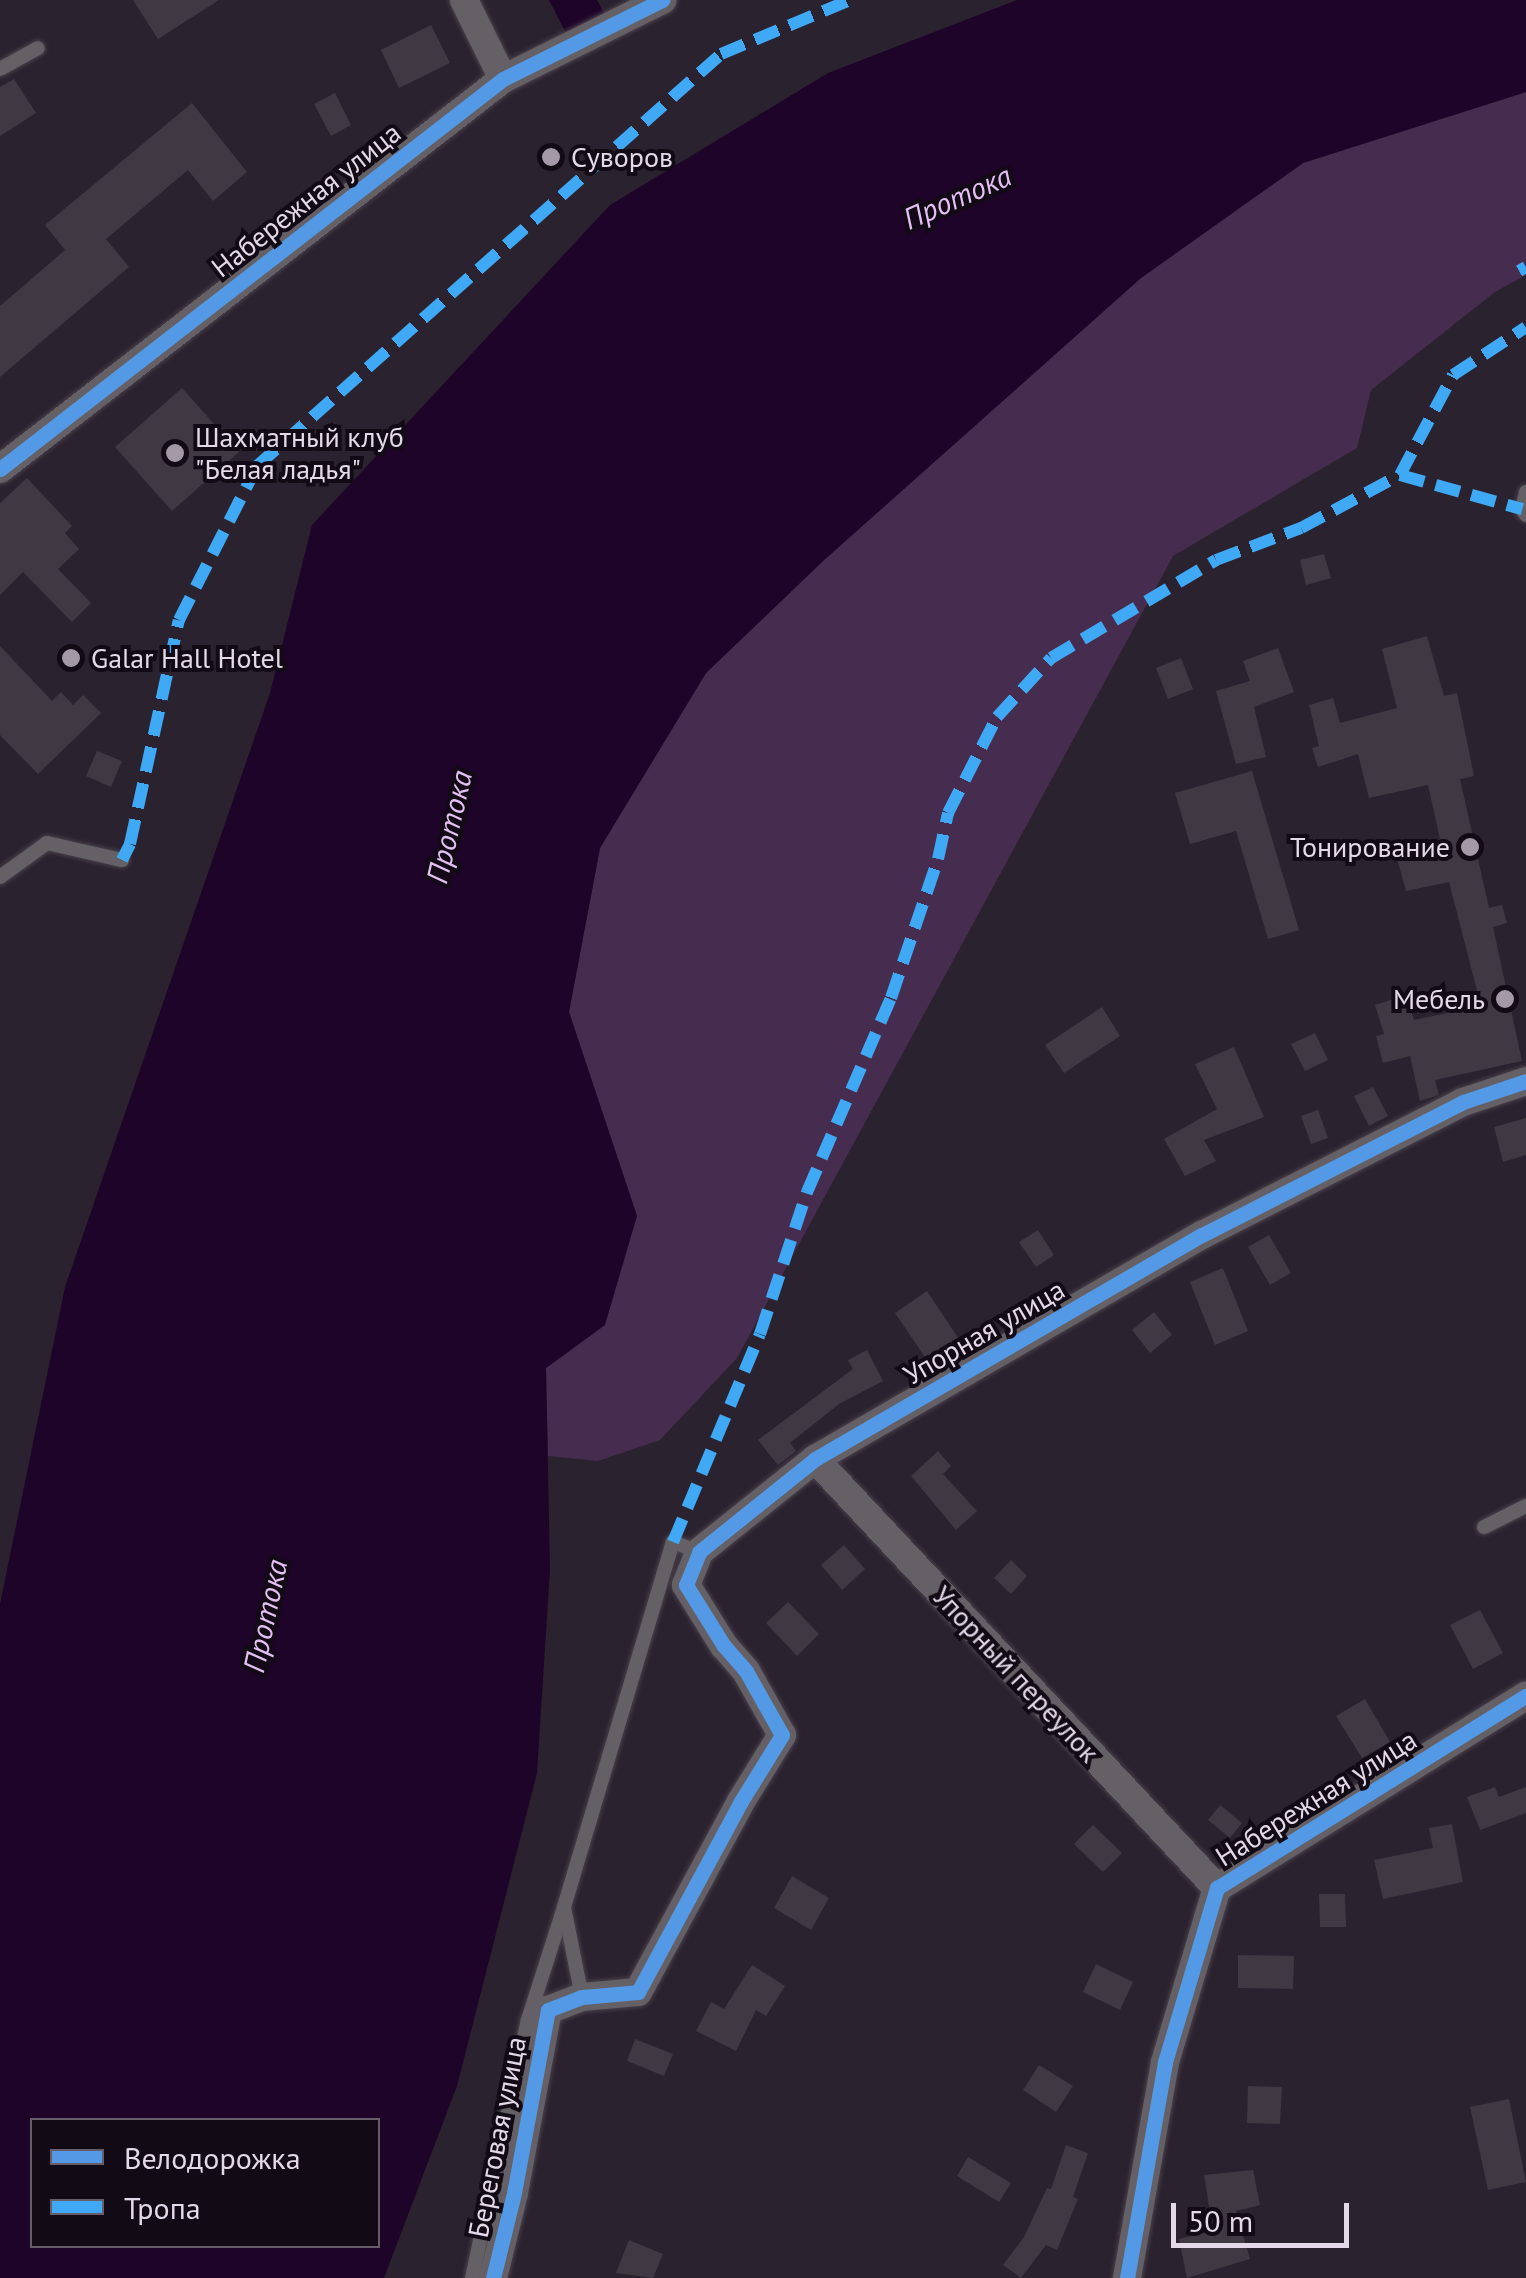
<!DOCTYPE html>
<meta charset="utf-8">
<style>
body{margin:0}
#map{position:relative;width:1526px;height:2278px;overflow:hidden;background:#2b222f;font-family:"PT Sans",sans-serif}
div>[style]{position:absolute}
.green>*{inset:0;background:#462c4f}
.water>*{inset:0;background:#1f042a}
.building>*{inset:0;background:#403842}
.roads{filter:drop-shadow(0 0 2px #48404c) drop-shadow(0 0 2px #48404c)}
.service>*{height:14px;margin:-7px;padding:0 7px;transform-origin:7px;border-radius:7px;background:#646065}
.minor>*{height:28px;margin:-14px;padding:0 14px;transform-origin:14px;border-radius:14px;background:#646065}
.quiet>*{height:12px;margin-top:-6px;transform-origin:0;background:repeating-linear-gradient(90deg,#3fa9f5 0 25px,transparent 0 37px)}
.cycleway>*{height:15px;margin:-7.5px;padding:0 7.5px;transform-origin:7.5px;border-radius:7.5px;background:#5399e6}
.dots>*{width:28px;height:28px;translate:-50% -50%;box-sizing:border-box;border:5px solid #120a14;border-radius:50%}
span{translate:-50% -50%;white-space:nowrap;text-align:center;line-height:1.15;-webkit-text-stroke:8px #120a14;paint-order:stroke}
.poi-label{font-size:28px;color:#e3d9e8}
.left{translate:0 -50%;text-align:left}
.right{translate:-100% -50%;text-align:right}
.street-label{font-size:28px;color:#e3d9e8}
.water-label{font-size:30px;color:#e4bff4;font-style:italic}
.legend{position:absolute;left:30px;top:2118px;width:350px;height:130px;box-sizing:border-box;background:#120a14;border:2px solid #665d69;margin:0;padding:12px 18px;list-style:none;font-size:30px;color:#e3d9e8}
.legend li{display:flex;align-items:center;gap:20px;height:50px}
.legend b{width:50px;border:2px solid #665d69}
.scale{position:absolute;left:1171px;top:2203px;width:178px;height:45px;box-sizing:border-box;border:5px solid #e3d9e8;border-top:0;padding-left:12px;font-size:30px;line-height:35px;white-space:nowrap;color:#e3d9e8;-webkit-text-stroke:8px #120a14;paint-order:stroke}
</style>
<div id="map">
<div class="green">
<i style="clip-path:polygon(1526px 92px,1526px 275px,1495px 292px,1371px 390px,1357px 448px,1173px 556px,737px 1358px,660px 1440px,598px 1461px,548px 1456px,546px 1368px,590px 1336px,637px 1216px,569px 1012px,600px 848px,706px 673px,823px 561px,1141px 278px,1303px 163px)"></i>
</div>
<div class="water">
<i style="clip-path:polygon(549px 0,597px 0,605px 15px,567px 35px)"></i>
<i style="clip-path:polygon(evenodd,1017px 0,1526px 0,1526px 92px,1303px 163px,1141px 278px,823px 561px,706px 673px,600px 848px,569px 1012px,637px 1216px,605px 1325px,546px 1368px,550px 1570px,537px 1773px,457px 2086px,384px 2278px,0 2278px,0 1604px,65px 1287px,270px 693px,312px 525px,610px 205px,828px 73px,1017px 0,378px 2120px,378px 2246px,32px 2246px,32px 2120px,378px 2120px)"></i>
</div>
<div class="building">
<i style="clip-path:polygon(133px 0,219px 0,158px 39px)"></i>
<i style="clip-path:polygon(431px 25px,450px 63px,399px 88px,381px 50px)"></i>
<i style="clip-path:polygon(14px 79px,36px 113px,0 136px,0 87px)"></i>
<i style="clip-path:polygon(335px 93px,351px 125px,331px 136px,314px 104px)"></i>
<i style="clip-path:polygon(192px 103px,247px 172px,213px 201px,188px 170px,106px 239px,129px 267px,0 377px,0 306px,65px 250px,45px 225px)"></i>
<i style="clip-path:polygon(182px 388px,239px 452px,172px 511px,115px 447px)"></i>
<i style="clip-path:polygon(27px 478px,72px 526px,65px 533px,79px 549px,58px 569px,91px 603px,72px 622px,23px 572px,0 595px,0 503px)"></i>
<i style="clip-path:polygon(1324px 554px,1331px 578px,1306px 585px,1300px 560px)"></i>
<i style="clip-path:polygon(1427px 636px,1444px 696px,1457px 693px,1462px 717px,1474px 776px,1460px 779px,1489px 908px,1502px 905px,1507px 923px,1493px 927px,1522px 1061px,1435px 1080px,1439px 1095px,1420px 1101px,1410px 1056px,1383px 1063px,1376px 1036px,1384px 1034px,1375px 1005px,1406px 995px,1414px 1020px,1481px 1006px,1449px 882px,1406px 891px,1394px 848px,1440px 839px,1428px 785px,1369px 798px,1358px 754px,1318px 767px,1312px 748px,1319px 746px,1309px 705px,1333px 698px,1340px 723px,1397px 708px,1382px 649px)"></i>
<i style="clip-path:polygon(0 646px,52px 701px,61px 692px,73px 705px,83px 695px,101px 713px,38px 774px,0 735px)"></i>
<i style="clip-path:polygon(1278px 648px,1294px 692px,1254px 707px,1266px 757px,1236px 764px,1216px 691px,1250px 681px,1243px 661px)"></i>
<i style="clip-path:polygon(1181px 658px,1193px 689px,1168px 699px,1156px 668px)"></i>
<i style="clip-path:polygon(97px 751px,122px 761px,111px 787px,86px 776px)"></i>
<i style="clip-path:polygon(1252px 771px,1299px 930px,1268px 939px,1236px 831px,1190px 844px,1175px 793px)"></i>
<i style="clip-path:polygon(1102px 1007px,1120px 1036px,1064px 1073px,1045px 1045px)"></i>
<i style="clip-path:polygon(1315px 1033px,1328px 1060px,1305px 1071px,1291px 1044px)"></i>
<i style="clip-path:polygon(1234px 1047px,1264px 1117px,1204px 1140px,1216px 1161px,1185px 1176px,1164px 1139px,1217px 1109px,1195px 1064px)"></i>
<i style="clip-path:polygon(1373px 1087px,1388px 1116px,1369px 1126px,1354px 1096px)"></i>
<i style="clip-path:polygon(1318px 1110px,1328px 1138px,1311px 1144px,1301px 1116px)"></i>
<i style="clip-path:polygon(1526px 1118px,1526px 1155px,1503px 1162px,1494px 1127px)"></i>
<i style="clip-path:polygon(1038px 1230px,1054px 1255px,1036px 1267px,1019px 1242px)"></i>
<i style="clip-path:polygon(1269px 1235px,1291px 1273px,1270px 1285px,1248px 1247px)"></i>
<i style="clip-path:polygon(1223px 1268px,1248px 1331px,1215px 1345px,1190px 1282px)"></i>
<i style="clip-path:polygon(927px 1291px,961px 1342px,929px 1363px,895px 1313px)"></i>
<i style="clip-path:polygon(1154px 1312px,1172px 1335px,1150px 1353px,1132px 1330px)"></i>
<i style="clip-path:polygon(867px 1350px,883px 1381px,839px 1404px,790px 1443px,796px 1451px,778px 1465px,758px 1440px,853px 1369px,848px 1360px)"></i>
<i style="clip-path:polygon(938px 1451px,951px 1466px,943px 1474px,977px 1511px,956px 1530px,911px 1476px)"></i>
<i style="clip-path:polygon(844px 1545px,865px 1569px,842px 1590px,821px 1565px)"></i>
<i style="clip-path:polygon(1011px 1560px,1027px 1576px,1011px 1594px,994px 1578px)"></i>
<i style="clip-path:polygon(788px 1602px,819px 1634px,797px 1656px,766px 1623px)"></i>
<i style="clip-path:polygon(1480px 1610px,1503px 1653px,1473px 1669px,1450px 1625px)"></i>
<i style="clip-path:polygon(1365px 1699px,1390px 1742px,1362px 1758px,1336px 1716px)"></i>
<i style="clip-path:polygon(1495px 1787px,1499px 1797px,1526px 1787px,1526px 1813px,1480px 1830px,1467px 1797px)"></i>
<i style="clip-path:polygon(1220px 1805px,1242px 1823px,1230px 1838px,1208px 1820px)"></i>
<i style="clip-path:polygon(1452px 1824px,1463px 1882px,1383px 1899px,1374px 1860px,1433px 1848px,1429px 1828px)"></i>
<i style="clip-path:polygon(1093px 1825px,1122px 1853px,1103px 1872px,1074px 1844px)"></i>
<i style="clip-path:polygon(792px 1876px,829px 1898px,811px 1930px,774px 1908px)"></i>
<i style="clip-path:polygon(1319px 1894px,1345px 1894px,1346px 1927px,1320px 1927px)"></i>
<i style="clip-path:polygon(1238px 1955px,1294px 1956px,1293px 1989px,1238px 1988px)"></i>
<i style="clip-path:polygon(1096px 1964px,1133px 1982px,1120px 2010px,1083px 1992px)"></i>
<i style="clip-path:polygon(752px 1965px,785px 1986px,766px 2016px,756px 2010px,736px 2051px,696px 2031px,711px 2002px,724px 2009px)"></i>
<i style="clip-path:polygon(635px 2039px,673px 2054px,664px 2076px,627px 2061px)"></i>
<i style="clip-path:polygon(1039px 2065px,1073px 2086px,1056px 2112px,1023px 2090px)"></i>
<i style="clip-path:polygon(1248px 2086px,1282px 2087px,1280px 2124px,1247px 2123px)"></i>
<i style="clip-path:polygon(1509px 2099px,1526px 2182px,1488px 2190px,1470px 2107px)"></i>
<i style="clip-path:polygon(1066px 2145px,1088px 2153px,1073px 2197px,1078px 2199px,1057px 2250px,1046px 2245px,1021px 2278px,1003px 2265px,1024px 2237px,1047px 2188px,1051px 2189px)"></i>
<i style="clip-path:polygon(968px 2157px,1011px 2183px,999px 2202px,957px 2176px)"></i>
<i style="clip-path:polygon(1253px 2170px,1260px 2205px,1236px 2211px,1250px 2259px,1187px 2278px,1179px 2239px,1213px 2231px,1204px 2175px)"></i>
<i style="clip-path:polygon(629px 2240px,663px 2254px,653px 2278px,616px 2273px)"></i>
</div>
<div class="roads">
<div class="service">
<i style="left:0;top:69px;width:43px;rotate:-28.9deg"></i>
<i style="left:1526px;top:492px;width:17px;rotate:103deg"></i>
<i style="left:1522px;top:509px;width:7px;rotate:56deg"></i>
<i style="left:0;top:877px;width:58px;rotate:-35.9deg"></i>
<i style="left:47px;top:843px;width:77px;rotate:12.8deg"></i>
<i style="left:1484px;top:1527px;width:47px;rotate:-26.6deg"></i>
<i style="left:564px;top:1907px;width:381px;rotate:-73.4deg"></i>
<i style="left:673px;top:1542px;width:28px;rotate:21deg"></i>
<i style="left:472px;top:2278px;width:264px;rotate:-77.8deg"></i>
<i style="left:528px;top:2020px;width:119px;rotate:-72.3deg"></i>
<i style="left:564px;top:1907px;width:92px;rotate:78.7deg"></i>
</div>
<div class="minor">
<i style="left:464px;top:0;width:88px;rotate:63.7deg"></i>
<i style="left:0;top:469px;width:636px;rotate:-37.79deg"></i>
<i style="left:503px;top:79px;width:178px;rotate:-26.4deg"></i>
<i style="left:815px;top:1459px;width:588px;rotate:46.86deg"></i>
<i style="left:493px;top:2278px;width:88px;rotate:-76.1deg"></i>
<i style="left:514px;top:2193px;width:186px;rotate:-79.5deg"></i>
<i style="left:548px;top:2010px;width:36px;rotate:-21deg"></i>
<i style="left:582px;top:1997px;width:56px;rotate:-5.1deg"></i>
<i style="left:638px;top:1992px;width:215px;rotate:-61.6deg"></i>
<i style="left:740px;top:1803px;width:80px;rotate:-58.3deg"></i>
<i style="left:782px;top:1735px;width:73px;rotate:-119.4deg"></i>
<i style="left:746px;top:1671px;width:33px;rotate:-131deg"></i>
<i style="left:724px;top:1646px;width:72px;rotate:-121.9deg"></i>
<i style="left:686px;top:1585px;width:35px;rotate:-68deg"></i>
<i style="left:699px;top:1552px;width:149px;rotate:-38.7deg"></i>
<i style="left:815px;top:1459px;width:447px;rotate:-30.1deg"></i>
<i style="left:1202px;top:1235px;width:293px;rotate:-27deg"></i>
<i style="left:1463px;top:1102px;width:66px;rotate:-18.4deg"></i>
<i style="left:1127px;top:2278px;width:219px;rotate:-80deg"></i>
<i style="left:1165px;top:2062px;width:182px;rotate:-73.4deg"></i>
<i style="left:1217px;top:1888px;width:364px;rotate:-31.9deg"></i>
</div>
</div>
<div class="quiet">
<i style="left:1519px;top:271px;width:8px;rotate:-30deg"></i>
<i style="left:1400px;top:475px;width:127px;rotate:15.6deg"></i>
<i style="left:122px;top:860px;width:18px;rotate:-63deg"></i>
<i style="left:130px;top:844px;width:229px;rotate:-77.7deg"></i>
<i style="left:179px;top:620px;width:173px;rotate:-63.1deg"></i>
<i style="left:257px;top:466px;width:621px;rotate:-41.6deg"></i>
<i style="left:721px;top:54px;width:140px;rotate:-22.7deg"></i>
<i style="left:673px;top:1542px;width:225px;rotate:-67.3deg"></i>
<i style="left:760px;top:1334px;width:150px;rotate:-71.7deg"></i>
<i style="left:807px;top:1192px;width:211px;rotate:-66.6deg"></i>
<i style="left:891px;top:998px;width:147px;rotate:-71.3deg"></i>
<i style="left:938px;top:859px;width:47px;rotate:-77.7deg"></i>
<i style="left:948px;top:813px;width:108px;rotate:-63deg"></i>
<i style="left:997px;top:717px;width:80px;rotate:-47.5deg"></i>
<i style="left:1051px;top:658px;width:192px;rotate:-30.7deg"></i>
<i style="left:1216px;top:560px;width:91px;rotate:-20.6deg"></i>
<i style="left:1301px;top:528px;width:112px;rotate:-28.2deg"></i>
<i style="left:1400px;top:475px;width:113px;rotate:-62.1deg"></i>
<i style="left:1453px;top:375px;width:87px;rotate:-33.3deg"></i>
</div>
<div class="cycleway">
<i style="left:0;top:469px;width:636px;rotate:-37.79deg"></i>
<i style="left:503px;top:79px;width:178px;rotate:-26.4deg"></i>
<i style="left:493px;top:2278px;width:88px;rotate:-76.1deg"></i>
<i style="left:514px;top:2193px;width:186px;rotate:-79.5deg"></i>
<i style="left:548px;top:2010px;width:36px;rotate:-21deg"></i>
<i style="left:582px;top:1997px;width:56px;rotate:-5.1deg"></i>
<i style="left:638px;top:1992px;width:215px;rotate:-61.6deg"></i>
<i style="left:740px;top:1803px;width:80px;rotate:-58.3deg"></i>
<i style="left:782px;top:1735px;width:73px;rotate:-119.4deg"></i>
<i style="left:746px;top:1671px;width:33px;rotate:-131deg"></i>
<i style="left:724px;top:1646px;width:72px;rotate:-121.9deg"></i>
<i style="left:686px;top:1585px;width:35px;rotate:-68deg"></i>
<i style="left:699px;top:1552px;width:149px;rotate:-38.7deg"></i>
<i style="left:815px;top:1459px;width:447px;rotate:-30.1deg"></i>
<i style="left:1202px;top:1235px;width:293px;rotate:-27deg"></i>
<i style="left:1463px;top:1102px;width:66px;rotate:-18.4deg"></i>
<i style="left:1127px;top:2278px;width:219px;rotate:-80deg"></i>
<i style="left:1165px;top:2062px;width:182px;rotate:-73.4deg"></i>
<i style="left:1217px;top:1888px;width:364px;rotate:-31.9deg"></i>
</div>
<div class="dots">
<i style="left:551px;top:157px;background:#a399a7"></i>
<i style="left:175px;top:453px;background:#a399a7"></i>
<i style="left:71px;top:658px;background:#a399a7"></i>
<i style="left:1470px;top:847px;background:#a399a7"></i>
<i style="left:1505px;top:999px;background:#a399a7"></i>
</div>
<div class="poi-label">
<span class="left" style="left:571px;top:157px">Суворов</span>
<span class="left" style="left:195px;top:453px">Шахматный клуб<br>"Белая ладья"</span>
<span class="left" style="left:91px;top:658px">Galar Hall Hotel</span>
<span class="right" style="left:1450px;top:847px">Тонирование</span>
<span class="right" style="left:1485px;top:999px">Мебель</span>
</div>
<div class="street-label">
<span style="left:306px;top:200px;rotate:-38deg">Набережная улица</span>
<span style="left:984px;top:1332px;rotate:-30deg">Упорная улица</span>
<span style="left:1016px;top:1674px;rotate:47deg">Упорный переулок</span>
<span style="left:1316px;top:1798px;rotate:-32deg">Набережная улица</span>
<span style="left:497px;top:2137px;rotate:-79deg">Береговая улица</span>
</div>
<div class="water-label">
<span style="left:957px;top:197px;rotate:-24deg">Протока</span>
<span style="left:449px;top:827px;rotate:-77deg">Протока</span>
<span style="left:265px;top:1616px;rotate:-78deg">Протока</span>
</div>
<ul class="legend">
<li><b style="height:12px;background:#5399e6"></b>Велодорожка</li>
<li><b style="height:12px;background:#3fa9f5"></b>Тропа</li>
</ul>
<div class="scale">50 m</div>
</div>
